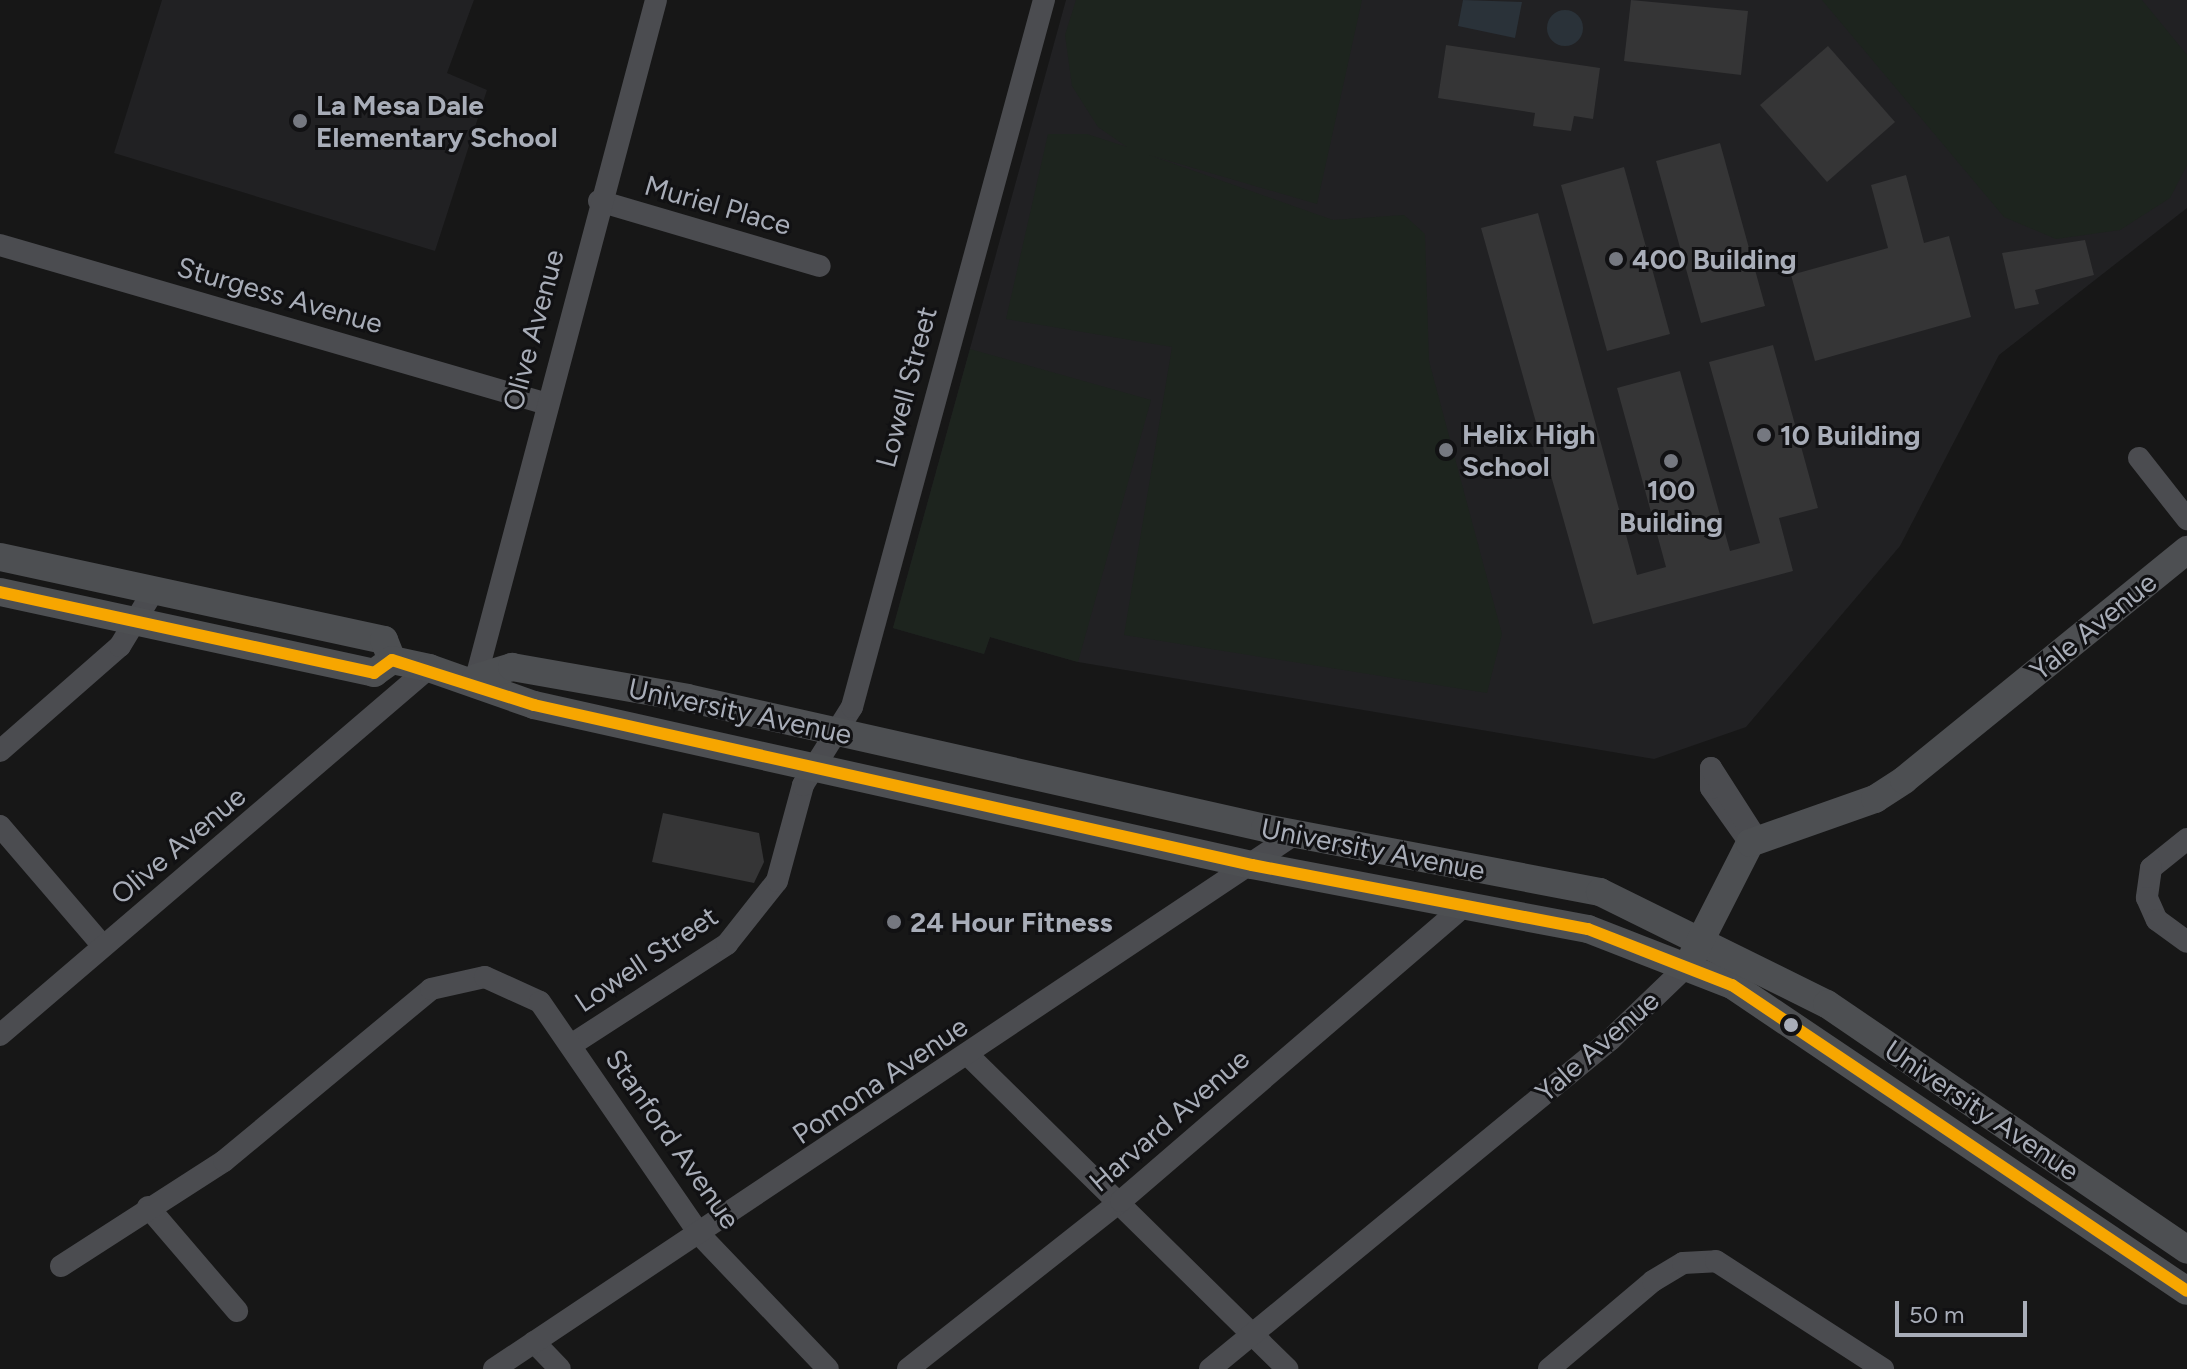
<!DOCTYPE html>
<style>
body{margin:0}
#map{position:relative;width:2187px;height:1369px;overflow:hidden;background:#171717;font-family:Figtree,sans-serif}
div>[style]{position:absolute}
.built>*{inset:0;background:#212123}
.green>*{inset:0;background:#1d241e}
.water>*{inset:0;background:#2a3239}
.round{border-radius:50%}
.building>*{inset:0;background:#353536}
.minor>*{height:22px;margin:-11px;padding:0 11px;transform-origin:11px;border-radius:11px;background:#4b4c50}
.major>*{height:28px;margin:-14px;padding:0 14px;transform-origin:14px;border-radius:14px;background:#4d4f52}
.bus-1>*{height:12px;margin:-6px;padding:0 6px;transform-origin:6px;border-radius:6px;background:#f7a600}
.dots>*{width:22px;height:22px;translate:-50% -50%;box-sizing:border-box;border:4px solid #111113;border-radius:50%}
span{translate:-50% -50%;white-space:nowrap;text-align:center;line-height:1.15;-webkit-text-stroke:6px #111113;paint-order:stroke}
.poi-label{font-size:28px;color:#a8adb8;font-weight:700}
.left{translate:0 -50%;text-align:left}
.street-label{font-size:28px;color:#a8adb8}
.scale{position:absolute;left:1895px;top:1301px;width:132px;height:36px;box-sizing:border-box;border:4px solid #a8adb8;border-top:0;padding-left:10px;font-size:24px;line-height:28px;white-space:nowrap;color:#a8adb8;-webkit-text-stroke:6px #111113;paint-order:stroke}
</style>
<div id="map">
<div class="built">
<i style="clip-path:polygon(162px 0,474px 0,447px 73px,487px 90px,435px 251px,114px 153px)"></i>
<i style="clip-path:polygon(1066px 0,2187px 0,2187px 208px,1999px 355px,1900px 546px,1746px 727px,1654px 759px,1078px 662px,990px 637px,984px 654px,893px 628px)"></i>
</div>
<div class="green">
<i style="clip-path:polygon(1076px 0,1362px 0,1317px 204px,1149px 155px,1333px 220px,1404px 215px,1425px 234px,1429px 361px,1502px 634px,1487px 693px,1124px 635px,1172px 347px,1006px 319px,1048px 134px,1087px 134px,1127px 147px,1098px 127px,1072px 86px,1065px 35px)"></i>
<i style="clip-path:polygon(1822px 0,2142px 0,2187px 55px,2187px 165px,2170px 198px,2120px 230px,2056px 239px,2004px 217px)"></i>
<i style="clip-path:polygon(970px 349px,1151px 400px,1078px 662px,990px 637px,984px 654px,893px 628px)"></i>
</div>
<div class="water">
<i style="clip-path:polygon(1463px 0,1522px 2px,1515px 38px,1458px 26px)"></i>
<i class="round" style="left:1547px;top:10px;width:36px;height:36px"></i>
</div>
<div class="building">
<i style="clip-path:polygon(1631px 0,1748px 11px,1741px 75px,1624px 61px)"></i>
<i style="clip-path:polygon(1446px 45px,1600px 68px,1593px 119px,1574px 116px,1571px 131px,1533px 126px,1535px 113px,1438px 98px)"></i>
<i style="clip-path:polygon(1828px 46px,1895px 122px,1827px 182px,1760px 105px)"></i>
<i style="clip-path:polygon(1720px 143px,1765px 306px,1701px 323px,1656px 161px)"></i>
<i style="clip-path:polygon(1624px 167px,1670px 334px,1607px 351px,1561px 185px)"></i>
<i style="clip-path:polygon(1906px 175px,1924px 243px,1949px 236px,1971px 317px,1815px 361px,1791px 275px,1888px 248px,1871px 185px)"></i>
<i style="clip-path:polygon(1538px 213px,1637px 575px,1666px 567px,1617px 388px,1680px 371px,1730px 551px,1760px 543px,1709px 362px,1773px 345px,1818px 508px,1779px 518px,1793px 571px,1593px 624px,1481px 228px)"></i>
<i style="clip-path:polygon(2085px 240px,2094px 275px,2035px 290px,2039px 304px,2015px 309px,2002px 253px)"></i>
<i style="clip-path:polygon(663px 813px,759px 833px,764px 862px,754px 883px,652px 862px)"></i>
</div>
<div class="minor">
<i style="left:599px;top:201px;width:230px;rotate:16.4deg"></i>
<i style="left:0;top:245px;width:566px;rotate:16.2deg"></i>
<i style="left:2139px;top:458px;width:78px;rotate:51.8deg"></i>
<i style="left:476px;top:678px;width:701px;rotate:-75.13deg"></i>
<i style="left:0;top:751px;width:159px;rotate:-41.2deg"></i>
<i style="left:120px;top:646px;width:66px;rotate:-58.7deg"></i>
<i style="left:0;top:826px;width:158px;rotate:49.4deg"></i>
<i style="left:2187px;top:839px;width:46px;rotate:141.1deg"></i>
<i style="left:2151px;top:868px;width:30px;rotate:98deg"></i>
<i style="left:2147px;top:898px;width:24px;rotate:66deg"></i>
<i style="left:2157px;top:920px;width:37px;rotate:36deg"></i>
<i style="left:1750px;top:843px;width:67px;rotate:-125.3deg"></i>
<i style="left:1711px;top:788px;width:20px;rotate:-90deg"></i>
<i style="left:1711px;top:768px;width:83px;rotate:57.3deg"></i>
<i style="left:0;top:1035px;width:565px;rotate:-40.55deg"></i>
<i style="left:571px;top:1045px;width:186px;rotate:-32.9deg"></i>
<i style="left:727px;top:944px;width:80px;rotate:-51.6deg"></i>
<i style="left:777px;top:881px;width:99px;rotate:-74.8deg"></i>
<i style="left:803px;top:785px;width:92px;rotate:-57.9deg"></i>
<i style="left:852px;top:707px;width:733px;rotate:-74.81deg"></i>
<i style="left:970px;top:1057px;width:445px;rotate:44.5deg"></i>
<i style="left:148px;top:1207px;width:137px;rotate:49.4deg"></i>
<i style="left:61px;top:1266px;width:194px;rotate:-32.8deg"></i>
<i style="left:224px;top:1161px;width:269px;rotate:-39.7deg"></i>
<i style="left:431px;top:989px;width:55px;rotate:-12.5deg"></i>
<i style="left:485px;top:977px;width:60px;rotate:24.4deg"></i>
<i style="left:540px;top:1002px;width:283px;rotate:55.5deg"></i>
<i style="left:700px;top:1235px;width:185px;rotate:46.3deg"></i>
<i style="left:534px;top:1342px;width:37px;rotate:46deg"></i>
<i style="left:494px;top:1369px;width:963px;rotate:-33.74deg"></i>
<i style="left:908px;top:1369px;width:271px;rotate:-38.3deg"></i>
<i style="left:1121px;top:1201px;width:450px;rotate:-40.7deg"></i>
<i style="left:1210px;top:1369px;width:518px;rotate:-39.44deg"></i>
<i style="left:1610px;top:1040px;width:107px;rotate:-43.9deg"></i>
<i style="left:1549px;top:1369px;width:136px;rotate:-40.2deg"></i>
<i style="left:1653px;top:1281px;width:35px;rotate:-31deg"></i>
<i style="left:1683px;top:1263px;width:33px;rotate:-3deg"></i>
<i style="left:1716px;top:1261px;width:199px;rotate:32.9deg"></i>
</div>
<div class="major">
<i style="left:0;top:557px;width:393px;rotate:12.2deg"></i>
<i style="left:384px;top:640px;width:22px;rotate:68deg"></i>
<i style="left:0;top:592px;width:383px;rotate:12.2deg"></i>
<i style="left:374px;top:673px;width:22px;rotate:-36deg"></i>
<i style="left:392px;top:660px;width:38px;rotate:12deg"></i>
<i style="left:429px;top:668px;width:111px;rotate:19.4deg"></i>
<i style="left:534px;top:705px;width:736px;rotate:12.56deg"></i>
<i style="left:1252px;top:865px;width:342px;rotate:10.8deg"></i>
<i style="left:1588px;top:929px;width:155px;rotate:21.3deg"></i>
<i style="left:1732px;top:985px;width:548px;rotate:33.92deg"></i>
<i style="left:476px;top:678px;width:38px;rotate:-17deg"></i>
<i style="left:512px;top:667px;width:178px;rotate:10deg"></i>
<i style="left:687px;top:698px;width:592px;rotate:12.68deg"></i>
<i style="left:1265px;top:828px;width:341px;rotate:10.8deg"></i>
<i style="left:1600px;top:892px;width:253px;rotate:26.3deg"></i>
<i style="left:1827px;top:1004px;width:436px;rotate:34.3deg"></i>
<i style="left:1693px;top:955px;width:126px;rotate:-63deg"></i>
<i style="left:1750px;top:843px;width:133px;rotate:-19.4deg"></i>
<i style="left:1875px;top:799px;width:35px;rotate:-33deg"></i>
<i style="left:1904px;top:780px;width:365px;rotate:-39.1deg"></i>
</div>
<div class="bus-1">
<i style="left:0;top:592px;width:383px;rotate:12.2deg"></i>
<i style="left:374px;top:673px;width:22px;rotate:-36deg"></i>
<i style="left:392px;top:660px;width:149px;rotate:17.6deg"></i>
<i style="left:534px;top:705px;width:736px;rotate:12.56deg"></i>
<i style="left:1252px;top:865px;width:342px;rotate:10.8deg"></i>
<i style="left:1588px;top:929px;width:155px;rotate:21.3deg"></i>
<i style="left:1732px;top:985px;width:548px;rotate:33.92deg"></i>
</div>
<div class="dots">
<i style="left:300px;top:121px;background:#757880"></i>
<i style="left:1616px;top:259px;background:#757880"></i>
<i style="left:1764px;top:435px;background:#757880"></i>
<i style="left:1446px;top:450px;background:#757880"></i>
<i style="left:1671px;top:461px;background:#757880"></i>
<i style="left:894px;top:922px;background:#757880"></i>
<i style="left:1791px;top:1025px;background:#a8adb8"></i>
</div>
<div class="poi-label">
<span class="left" style="left:316px;top:121px">La Mesa Dale<br>Elementary School</span>
<span class="left" style="left:1632px;top:259px">400 Building</span>
<span class="left" style="left:1462px;top:450px">Helix High<br>School</span>
<span class="left" style="left:1780px;top:435px">10 Building</span>
<span style="left:1671px;top:506px">100<br>Building</span>
<span class="left" style="left:910px;top:922px">24 Hour Fitness</span>
</div>
<div class="street-label">
<span style="left:718px;top:205px;rotate:16deg">Muriel Place</span>
<span style="left:280px;top:295px;rotate:16deg">Sturgess Avenue</span>
<span style="left:533px;top:330px;rotate:-75deg">Olive Avenue</span>
<span style="left:906px;top:387px;rotate:-75deg">Lowell Street</span>
<span style="left:2093px;top:626px;rotate:-39deg">Yale Avenue</span>
<span style="left:740px;top:711px;rotate:12deg">University Avenue</span>
<span style="left:178px;top:845px;rotate:-40deg">Olive Avenue</span>
<span style="left:1373px;top:849px;rotate:11deg">University Avenue</span>
<span style="left:646px;top:959px;rotate:-34deg">Lowell Street</span>
<span style="left:1597px;top:1046px;rotate:-41deg">Yale Avenue</span>
<span style="left:880px;top:1080px;rotate:-34deg">Pomona Avenue</span>
<span style="left:1982px;top:1110px;rotate:34deg">University Avenue</span>
<span style="left:1169px;top:1120px;rotate:-41deg">Harvard Avenue</span>
<span style="left:673px;top:1139px;rotate:55deg">Stanford Avenue</span>
</div>
<div class="scale">50 m</div>
</div>
